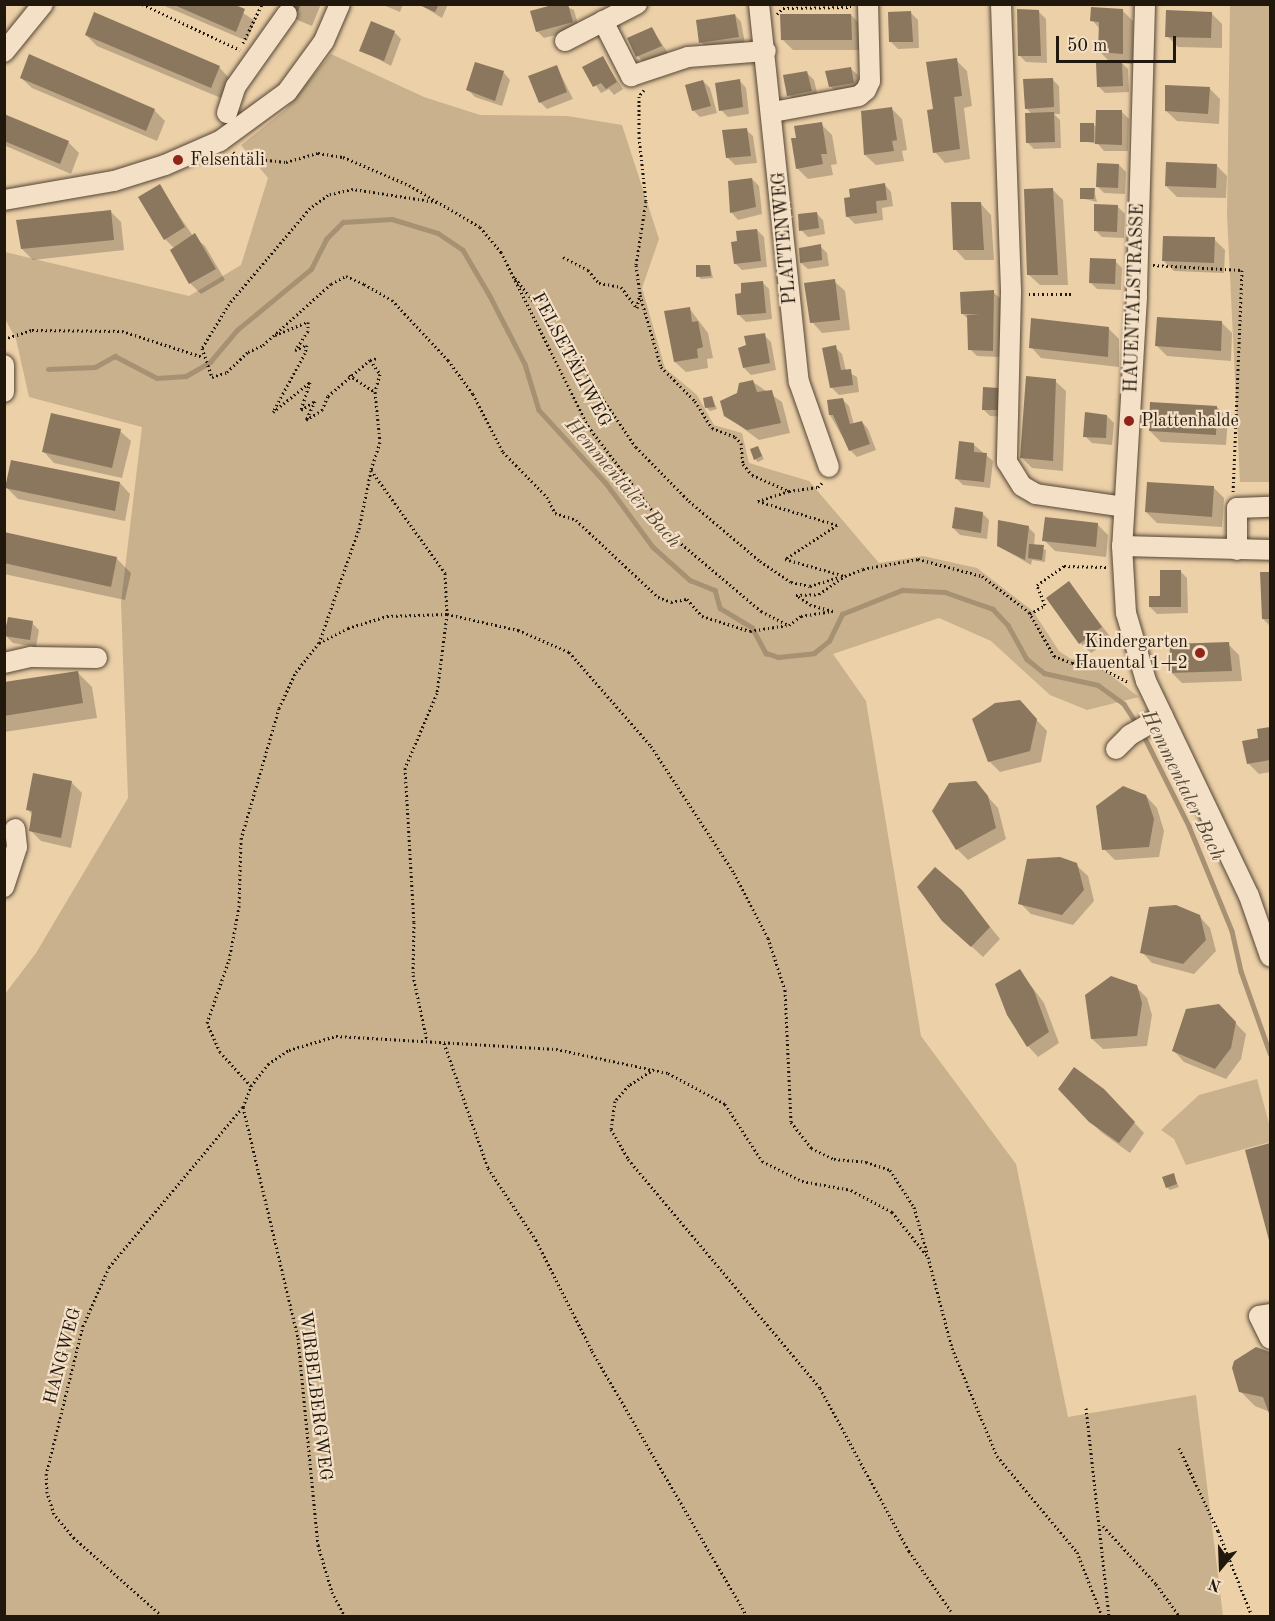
<!DOCTYPE html>
<meta charset="utf-8">
<style>
body{margin:0}
#map{position:relative;width:1275px;height:1621px;overflow:hidden;background:#ecd0a8;font-family:"Old Standard TT",serif}
div>[style]{position:absolute}
.green>*{inset:0;background:#c9b18e}
.shadow>*{inset:0;background:#0003}
.stream>*{height:4.5px;margin:-2.25px;padding:0 2.25px;transform-origin:2.25px;border-radius:2.25px;background:#a79173}
.building>*{inset:0;background:#8a775e}
.path>*{height:3px;margin-top:-1.5px;transform-origin:0;background:repeating-linear-gradient(90deg,#20170d 0 1.5px,transparent 0 4.5px)}
.roads{filter:drop-shadow(0 0 2px #534534) drop-shadow(0 0 2px #534534)}
.minor>*{height:20px;margin:-10px;padding:0 10px;transform-origin:10px;border-radius:10px;background:#f3e0c6}
.dots>*{width:16px;height:16px;translate:-50% -50%;box-sizing:border-box;border:3px solid #f3e0c6;border-radius:50%}
span{translate:-50% -50%;white-space:nowrap;text-align:center;line-height:1.15;-webkit-text-stroke:4.5px #f3e0c6;paint-order:stroke}
.poi-label{font-size:18px;color:#20170d}
.left{translate:0 -50%;text-align:left}
.right{translate:-100% -50%;text-align:right}
.street-label{font-size:18px;color:#20170d}
.water-label{font-size:20px;color:#564836;font-style:italic}
.frame{position:absolute;inset:0;border:6px solid #20170d;pointer-events:none}
.north{position:absolute;left:1191px;top:1537px;width:60px;height:60px;-webkit-text-stroke:4px #f3e0c6;paint-order:stroke;rotate:199deg;font-size:16px;font-weight:700;line-height:24px;text-align:center;color:#20170d}
.north::after{content:'';display:block;margin:auto;width:21px;height:27px;background:#20170d;clip-path:polygon(50% 0,100% 100%,50% 72%,0 100%)}
.scale{position:absolute;left:1056px;top:36px;width:120px;height:27px;box-sizing:border-box;border:3px solid #20170d;border-top:0;padding-left:8px;font-size:18px;line-height:21px;white-space:nowrap;color:#20170d;-webkit-text-stroke:4px #f3e0c6;paint-order:stroke}
</style>
<div id="map">
<div class="green">
<i style="clip-path:polygon(1230px 5px,1270px 5px,1270px 482px,1240px 482px,1227px 214px)"></i>
<i style="clip-path:polygon(331px 54px,424px 97px,480px 115px,567px 116px,622px 125px,659px 239px,642px 288px,665px 368px,697px 395px,714px 425px,742px 433px,749px 463px,809px 481px,879px 563px,923px 556px,977px 568px,1033px 611px,1059px 651px,1071px 659px,1093px 662px,1139px 697px,1087px 710px,1050px 695px,991px 641px,939px 618px,833px 654px,866px 701px,921px 1036px,1016px 1164px,1068px 1417px,1196px 1395px,1223px 1616px,5px 1616px,5px 994px,36px 953px,128px 798px,121px 602px,142px 427px,29px 397px,16px 339px,5px 319px,5px 252px,189px 296px,241px 265px,268px 178px,241px 145px,285px 110px)"></i>
<i style="clip-path:polygon(1257px 1079px,1270px 1127px,1270px 1142px,1186px 1165px,1174px 1139px,1161px 1130px,1199px 1095px)"></i>
</div>
<div class="shadow">
<i style="clip-path:polygon(160px 4px,230px 4px,255px 21px,247px 41px)"></i>
<i style="clip-path:polygon(277px 4px,321px 4px,312px 26px,288px 16px)"></i>
<i style="clip-path:polygon(381px 4px,403px 4px,400px 12px)"></i>
<i style="clip-path:polygon(419px 4px,448px 4px,442px 18px)"></i>
<i style="clip-path:polygon(561px 4px,574px 10px,579px 29px,544px 38px,537px 31px)"></i>
<i style="clip-path:polygon(1122px 10px,1133px 21px,1133px 64px,1122px 63px,1128px 69px,1129px 92px,1105px 93px,1098px 86px,1111px 63px,1100px 52px,1100px 29px,1092px 20px)"></i>
<i style="clip-path:polygon(1039px 12px,1046px 19px,1047px 63px,1026px 62px,1019px 55px)"></i>
<i style="clip-path:polygon(911px 13px,918px 20px,919px 48px,898px 49px,891px 42px)"></i>
<i style="clip-path:polygon(1211px 13px,1222px 24px,1222px 48px,1178px 47px,1167px 36px)"></i>
<i style="clip-path:polygon(735px 15px,741px 22px,745px 44px,708px 49px,701px 42px)"></i>
<i style="clip-path:polygon(851px 15px,862px 26px,862px 50px,793px 50px,783px 40px)"></i>
<i style="clip-path:polygon(652px 29px,668px 53px,644px 63px,638px 56px)"></i>
<i style="clip-path:polygon(394px 32px,401px 39px,391px 66px,361px 50px)"></i>
<i style="clip-path:polygon(86px 35px,219px 67px,229px 78px,221px 98px,97px 46px)"></i>
<i style="clip-path:polygon(602px 58px,623px 89px,614px 95px,609px 89px,601px 93px,584px 68px)"></i>
<i style="clip-path:polygon(956px 60px,967px 71px,972px 106px,964px 108px,970px 159px,945px 163px,935px 152px,934px 110px)"></i>
<i style="clip-path:polygon(476px 64px,504px 73px,510px 80px,502px 106px,475px 97px,468px 90px)"></i>
<i style="clip-path:polygon(557px 67px,573px 99px,547px 109px,540px 102px)"></i>
<i style="clip-path:polygon(851px 69px,858px 75px,860px 89px,837px 93px,830px 86px)"></i>
<i style="clip-path:polygon(807px 73px,814px 80px,818px 97px,796px 102px,789px 95px)"></i>
<i style="clip-path:polygon(21px 78px,154px 110px,165px 121px,157px 141px,32px 88px)"></i>
<i style="clip-path:polygon(1052px 79px,1059px 86px,1060px 114px,1054px 114px,1060px 120px,1061px 148px,1034px 149px,1027px 142px,1032px 114px,1026px 108px)"></i>
<i style="clip-path:polygon(703px 81px,710px 88px,717px 113px,700px 117px,693px 110px)"></i>
<i style="clip-path:polygon(740px 81px,746px 88px,749px 114px,728px 117px,721px 110px)"></i>
<i style="clip-path:polygon(1209px 88px,1220px 99px,1219px 124px,1177px 121px,1166px 111px)"></i>
<i style="clip-path:polygon(891px 108px,902px 119px,907px 150px,902px 151px,904px 161px,876px 165px,865px 155px)"></i>
<i style="clip-path:polygon(1122px 112px,1129px 119px,1128px 151px,1104px 151px,1098px 144px,1082px 141px,1093px 124px,1097px 128px)"></i>
<i style="clip-path:polygon(4px 116px,68px 142px,79px 153px,71px 174px,6px 146px)"></i>
<i style="clip-path:polygon(821px 124px,832px 135px,837px 164px,831px 165px,833px 175px,808px 179px,797px 168px,797px 139px)"></i>
<i style="clip-path:polygon(746px 130px,753px 136px,757px 163px,735px 165px,728px 158px)"></i>
<i style="clip-path:polygon(1119px 165px,1126px 172px,1125px 194px,1104px 193px,1097px 186px)"></i>
<i style="clip-path:polygon(1216px 165px,1227px 176px,1226px 198px,1177px 197px,1166px 186px)"></i>
<i style="clip-path:polygon(752px 179px,759px 186px,762px 214px,738px 220px,732px 213px,730px 182px)"></i>
<i style="clip-path:polygon(885px 185px,891px 192px,893px 206px,882px 208px,883px 220px,855px 224px,848px 217px,845px 199px)"></i>
<i style="clip-path:polygon(159px 186px,193px 236px,205px 246px,225px 280px,201px 294px,190px 283px,175px 249px,165px 239px)"></i>
<i style="clip-path:polygon(1052px 189px,1063px 200px,1068px 285px,1040px 285px,1029px 275px)"></i>
<i style="clip-path:polygon(1094px 190px,1097px 202px,1081px 198px)"></i>
<i style="clip-path:polygon(981px 204px,991px 215px,994px 260px,965px 260px,955px 249px)"></i>
<i style="clip-path:polygon(1118px 207px,1125px 214px,1124px 238px,1102px 237px,1095px 230px)"></i>
<i style="clip-path:polygon(110px 211px,121px 222px,124px 250px,33px 260px,22px 249px)"></i>
<i style="clip-path:polygon(816px 213px,823px 220px,825px 234px,808px 237px,801px 230px)"></i>
<i style="clip-path:polygon(757px 230px,764px 237px,767px 267px,742px 270px,735px 263px,738px 242px)"></i>
<i style="clip-path:polygon(1214px 239px,1225px 250px,1224px 273px,1174px 271px,1164px 261px)"></i>
<i style="clip-path:polygon(820px 246px,827px 253px,829px 266px,808px 269px,801px 263px)"></i>
<i style="clip-path:polygon(1115px 261px,1122px 268px,1121px 290px,1097px 289px,1090px 282px)"></i>
<i style="clip-path:polygon(710px 266px,713px 278px,701px 279px,698px 276px)"></i>
<i style="clip-path:polygon(834px 281px,845px 291px,850px 330px,822px 333px,812px 322px)"></i>
<i style="clip-path:polygon(762px 282px,769px 289px,772px 319px,746px 322px,739px 315px,743px 295px)"></i>
<i style="clip-path:polygon(993px 292px,1000px 298px,1000px 357px,977px 356px,970px 349px,969px 320px,962px 313px)"></i>
<i style="clip-path:polygon(689px 308px,708px 333px,713px 358px,707px 359px,708px 368px,686px 372px,675px 362px)"></i>
<i style="clip-path:polygon(1222px 323px,1232px 333px,1231px 361px,1167px 356px,1156px 345px)"></i>
<i style="clip-path:polygon(1108px 328px,1119px 339px,1119px 367px,1041px 358px,1031px 347px)"></i>
<i style="clip-path:polygon(764px 335px,771px 342px,776px 370px,751px 375px,744px 368px)"></i>
<i style="clip-path:polygon(835px 347px,842px 354px,846px 371px,857px 377px,859px 392px,839px 395px,832px 388px)"></i>
<i style="clip-path:polygon(1055px 381px,1066px 391px,1063px 471px,1032px 468px,1021px 457px)"></i>
<i style="clip-path:polygon(753px 382px,782px 402px,790px 433px,759px 440px,725px 415px,738px 394px)"></i>
<i style="clip-path:polygon(999px 390px,1005px 397px,1005px 417px,990px 416px,983px 409px)"></i>
<i style="clip-path:polygon(712px 397px,717px 409px,710px 411px,707px 408px)"></i>
<i style="clip-path:polygon(842px 399px,849px 406px,854px 425px,862px 422px,868px 429px,876px 450px,857px 457px,850px 450px,830px 415px)"></i>
<i style="clip-path:polygon(1217px 407px,1228px 418px,1226px 445px,1161px 442px,1150px 431px)"></i>
<i style="clip-path:polygon(1107px 416px,1114px 423px,1112px 445px,1092px 443px,1085px 436px)"></i>
<i style="clip-path:polygon(120px 431px,131px 441px,122px 478px,54px 463px,44px 452px)"></i>
<i style="clip-path:polygon(973px 444px,993px 461px,990px 488px,963px 485px,956px 478px)"></i>
<i style="clip-path:polygon(758px 447px,764px 459px,758px 462px,755px 459px)"></i>
<i style="clip-path:polygon(120px 483px,130px 494px,125px 521px,18px 499px,7px 488px)"></i>
<i style="clip-path:polygon(1213px 487px,1224px 498px,1222px 527px,1157px 523px,1146px 512px)"></i>
<i style="clip-path:polygon(982px 513px,989px 520px,987px 539px,960px 535px,953px 528px)"></i>
<i style="clip-path:polygon(1097px 524px,1108px 535px,1106px 557px,1055px 551px,1044px 540px)"></i>
<i style="clip-path:polygon(1028px 527px,1035px 534px,1034px 546px,1046px 550px,1045px 562px,1032px 560px,1031px 565px,998px 546px)"></i>
<i style="clip-path:polygon(4px 533px,116px 558px,131px 573px,125px 600px,4px 574px)"></i>
<i style="clip-path:polygon(1180px 571px,1187px 578px,1188px 613px,1157px 614px,1150px 607px)"></i>
<i style="clip-path:polygon(1262px 574px,1270px 574px,1270px 626px,1263px 619px)"></i>
<i style="clip-path:polygon(1069px 583px,1112px 639px,1091px 653px,1080px 643px)"></i>
<i style="clip-path:polygon(4px 623px,8px 626px,32px 623px,39px 630px,36px 647px,13px 643px,5px 635px,4px 643px)"></i>
<i style="clip-path:polygon(1228px 644px,1239px 655px,1242px 681px,1182px 683px,1171px 672px)"></i>
<i style="clip-path:polygon(77px 672px,92px 687px,97px 718px,4px 732px,4px 684px)"></i>
<i style="clip-path:polygon(1030px 713px,1047px 731px,1041px 762px,1000px 772px,989px 761px)"></i>
<i style="clip-path:polygon(1270px 729px,1270px 772px,1259px 774px,1248px 763px,1260px 739px,1258px 731px)"></i>
<i style="clip-path:polygon(71px 782px,82px 793px,71px 848px,41px 841px,30px 830px,33px 815px,28px 810px)"></i>
<i style="clip-path:polygon(975px 783px,998px 808px,1006px 839px,968px 860px,957px 849px)"></i>
<i style="clip-path:polygon(1146px 796px,1157px 808px,1164px 831px,1159px 857px,1115px 860px,1104px 849px)"></i>
<i style="clip-path:polygon(1076px 865px,1088px 876px,1094px 901px,1073px 925px,1031px 914px,1020px 903px)"></i>
<i style="clip-path:polygon(961px 891px,1000px 939px,983px 957px,955px 931px)"></i>
<i style="clip-path:polygon(1199px 916px,1210px 928px,1216px 951px,1194px 974px,1152px 963px,1142px 952px)"></i>
<i style="clip-path:polygon(1020px 971px,1044px 1003px,1059px 1043px,1038px 1057px,1028px 1046px)"></i>
<i style="clip-path:polygon(1136px 987px,1147px 998px,1152px 1015px,1147px 1046px,1103px 1049px,1092px 1039px)"></i>
<i style="clip-path:polygon(1218px 1005px,1246px 1034px,1241px 1059px,1226px 1079px,1184px 1062px,1174px 1051px)"></i>
<i style="clip-path:polygon(1060px 1089px,1115px 1102px,1144px 1133px,1130px 1153px,1101px 1132px)"></i>
<i style="clip-path:polygon(1270px 1145px,1270px 1241px,1247px 1151px)"></i>
<i style="clip-path:polygon(1173px 1175px,1179px 1187px,1170px 1190px,1167px 1187px)"></i>
<i style="clip-path:polygon(1256px 1349px,1270px 1354px,1270px 1412px,1255px 1406px,1240px 1391px)"></i>
</div>
<div class="stream">
<i style="left:48px;top:369px;width:47px;rotate:-2.4deg"></i>
<i style="left:95px;top:367px;width:23px;rotate:-29deg"></i>
<i style="left:115px;top:356px;width:47px;rotate:27.6deg"></i>
<i style="left:157px;top:378px;width:29px;rotate:-4deg"></i>
<i style="left:186px;top:376px;width:28px;rotate:-30deg"></i>
<i style="left:210px;top:362px;width:42px;rotate:-49.8deg"></i>
<i style="left:237px;top:330px;width:96px;rotate:-39.5deg"></i>
<i style="left:311px;top:269px;width:34px;rotate:-63deg"></i>
<i style="left:326px;top:239px;width:24px;rotate:-45deg"></i>
<i style="left:343px;top:222px;width:49px;rotate:-3.5deg"></i>
<i style="left:392px;top:219px;width:48px;rotate:16.9deg"></i>
<i style="left:438px;top:233px;width:30px;rotate:34deg"></i>
<i style="left:463px;top:250px;width:53px;rotate:59.6deg"></i>
<i style="left:490px;top:296px;width:76px;rotate:62.8deg"></i>
<i style="left:525px;top:364px;width:48px;rotate:73.1deg"></i>
<i style="left:539px;top:410px;width:99px;rotate:47.5deg"></i>
<i style="left:606px;top:483px;width:79px;rotate:53.7deg"></i>
<i style="left:653px;top:547px;width:50px;rotate:41.7deg"></i>
<i style="left:690px;top:580px;width:27px;rotate:22deg"></i>
<i style="left:715px;top:590px;width:19px;rotate:74deg"></i>
<i style="left:720px;top:608px;width:37px;rotate:31deg"></i>
<i style="left:752px;top:627px;width:30px;rotate:62deg"></i>
<i style="left:766px;top:653px;width:13px;rotate:18deg"></i>
<i style="left:778px;top:657px;width:36px;rotate:-6deg"></i>
<i style="left:814px;top:653px;width:19px;rotate:-39deg"></i>
<i style="left:829px;top:641px;width:30px;rotate:-64deg"></i>
<i style="left:842px;top:614px;width:65px;rotate:-21.8deg"></i>
<i style="left:902px;top:590px;width:43px;rotate:2.7deg"></i>
<i style="left:945px;top:592px;width:51px;rotate:19.5deg"></i>
<i style="left:993px;top:609px;width:22px;rotate:47deg"></i>
<i style="left:1008px;top:625px;width:39px;rotate:61deg"></i>
<i style="left:1027px;top:659px;width:22px;rotate:39deg"></i>
<i style="left:1044px;top:673px;width:55px;rotate:12.5deg"></i>
<i style="left:1098px;top:685px;width:32px;rotate:36deg"></i>
<i style="left:1124px;top:704px;width:24px;rotate:57deg"></i>
<i style="left:1143px;top:734px;width:103px;rotate:63.4deg"></i>
<i style="left:1189px;top:826px;width:113px;rotate:67.7deg"></i>
<i style="left:1232px;top:931px;width:41px;rotate:77.3deg"></i>
<i style="left:1241px;top:971px;width:87px;rotate:70.5deg"></i>
</div>
<div class="building">
<i style="clip-path:polygon(172px 4px,233px 4px,245px 9px,236px 32px)"></i>
<i style="clip-path:polygon(278px 4px,301px 4px,297px 13px)"></i>
<i style="clip-path:polygon(417px 4px,439px 4px,435px 12px)"></i>
<i style="clip-path:polygon(556px 4px,568px 4px,573px 22px,536px 32px,530px 11px)"></i>
<i style="clip-path:polygon(1091px 7px,1123px 9px,1123px 54px,1098px 52px,1099px 22px,1090px 21px)"></i>
<i style="clip-path:polygon(1017px 9px,1039px 10px,1041px 56px,1018px 56px)"></i>
<i style="clip-path:polygon(1166px 10px,1212px 12px,1211px 38px,1165px 37px)"></i>
<i style="clip-path:polygon(911px 11px,913px 42px,889px 42px,888px 12px)"></i>
<i style="clip-path:polygon(94px 12px,220px 66px,211px 88px,85px 35px)"></i>
<i style="clip-path:polygon(735px 14px,739px 37px,699px 43px,696px 20px)"></i>
<i style="clip-path:polygon(780px 14px,851px 14px,852px 40px,781px 40px)"></i>
<i style="clip-path:polygon(371px 21px,395px 31px,384px 61px,359px 51px)"></i>
<i style="clip-path:polygon(652px 27px,662px 46px,636px 57px,627px 38px)"></i>
<i style="clip-path:polygon(29px 54px,155px 109px,146px 131px,20px 78px)"></i>
<i style="clip-path:polygon(603px 56px,617px 82px,606px 89px,601px 83px,593px 87px,582px 67px)"></i>
<i style="clip-path:polygon(957px 58px,962px 96px,954px 97px,960px 149px,933px 153px,927px 110px,933px 109px,926px 62px)"></i>
<i style="clip-path:polygon(1122px 61px,1123px 86px,1097px 87px,1096px 62px)"></i>
<i style="clip-path:polygon(475px 62px,504px 71px,495px 101px,466px 90px)"></i>
<i style="clip-path:polygon(557px 65px,567px 92px,539px 103px,528px 76px)"></i>
<i style="clip-path:polygon(851px 67px,854px 83px,829px 87px,825px 71px)"></i>
<i style="clip-path:polygon(807px 71px,812px 91px,787px 96px,783px 75px)"></i>
<i style="clip-path:polygon(1053px 78px,1054px 107px,1025px 109px,1023px 79px)"></i>
<i style="clip-path:polygon(740px 79px,743px 107px,719px 111px,715px 83px)"></i>
<i style="clip-path:polygon(703px 80px,711px 106px,692px 111px,685px 85px)"></i>
<i style="clip-path:polygon(1165px 85px,1210px 87px,1208px 114px,1165px 111px)"></i>
<i style="clip-path:polygon(892px 107px,897px 140px,892px 141px,894px 151px,864px 155px,861px 111px)"></i>
<i style="clip-path:polygon(1096px 110px,1122px 110px,1122px 145px,1095px 144px)"></i>
<i style="clip-path:polygon(1054px 112px,1055px 142px,1026px 143px,1025px 113px)"></i>
<i style="clip-path:polygon(4px 114px,69px 141px,60px 164px,4px 141px)"></i>
<i style="clip-path:polygon(822px 122px,827px 154px,821px 154px,823px 164px,796px 169px,791px 138px,796px 138px,794px 126px)"></i>
<i style="clip-path:polygon(1080px 123px,1094px 123px,1094px 142px,1080px 142px)"></i>
<i style="clip-path:polygon(747px 128px,751px 156px,726px 158px,722px 130px)"></i>
<i style="clip-path:polygon(1166px 162px,1217px 164px,1216px 188px,1165px 186px)"></i>
<i style="clip-path:polygon(1097px 163px,1119px 164px,1118px 188px,1096px 187px)"></i>
<i style="clip-path:polygon(752px 178px,756px 207px,730px 213px,728px 181px)"></i>
<i style="clip-path:polygon(885px 183px,887px 200px,876px 201px,877px 213px,846px 217px,844px 198px,850px 197px,849px 189px)"></i>
<i style="clip-path:polygon(160px 184px,185px 227px,164px 240px,138px 197px)"></i>
<i style="clip-path:polygon(1053px 188px,1058px 275px,1027px 275px,1024px 189px)"></i>
<i style="clip-path:polygon(1080px 188px,1095px 188px,1094px 199px,1080px 199px)"></i>
<i style="clip-path:polygon(951px 202px,981px 202px,984px 250px,953px 250px)"></i>
<i style="clip-path:polygon(1094px 204px,1118px 205px,1117px 232px,1094px 231px)"></i>
<i style="clip-path:polygon(111px 210px,114px 240px,21px 249px,16px 220px)"></i>
<i style="clip-path:polygon(817px 212px,819px 228px,799px 231px,798px 214px)"></i>
<i style="clip-path:polygon(757px 229px,761px 261px,734px 264px,731px 242px,737px 241px,736px 231px)"></i>
<i style="clip-path:polygon(195px 233px,216px 269px,189px 284px,170px 250px)"></i>
<i style="clip-path:polygon(1163px 236px,1215px 237px,1214px 263px,1162px 261px)"></i>
<i style="clip-path:polygon(821px 244px,822px 260px,800px 263px,799px 248px)"></i>
<i style="clip-path:polygon(1090px 258px,1116px 259px,1115px 284px,1089px 283px)"></i>
<i style="clip-path:polygon(696px 265px,710px 265px,711px 276px,696px 277px)"></i>
<i style="clip-path:polygon(835px 279px,840px 320px,810px 323px,804px 283px)"></i>
<i style="clip-path:polygon(763px 281px,766px 313px,737px 315px,735px 294px,741px 293px,741px 283px)"></i>
<i style="clip-path:polygon(994px 290px,993px 351px,968px 350px,967px 315px,980px 314px,961px 314px,960px 292px)"></i>
<i style="clip-path:polygon(690px 307px,692px 322px,698px 321px,703px 347px,697px 349px,698px 358px,674px 362px,664px 311px)"></i>
<i style="clip-path:polygon(1157px 317px,1222px 321px,1221px 351px,1155px 346px)"></i>
<i style="clip-path:polygon(1031px 318px,1109px 327px,1108px 357px,1029px 348px)"></i>
<i style="clip-path:polygon(765px 333px,770px 363px,743px 368px,738px 348px,746px 345px,744px 336px)"></i>
<i style="clip-path:polygon(836px 345px,841px 370px,851px 369px,853px 385px,830px 388px,822px 348px)"></i>
<i style="clip-path:polygon(1026px 376px,1056px 379px,1053px 461px,1020px 458px)"></i>
<i style="clip-path:polygon(753px 380px,757px 392px,772px 390px,781px 423px,747px 430px,724px 416px,720px 401px,737px 393px,739px 383px)"></i>
<i style="clip-path:polygon(983px 387px,999px 388px,998px 410px,982px 410px)"></i>
<i style="clip-path:polygon(712px 396px,715px 407px,705px 408px,703px 398px)"></i>
<i style="clip-path:polygon(843px 398px,850px 424px,862px 421px,870px 444px,849px 451px,833px 415px,829px 415px,827px 400px)"></i>
<i style="clip-path:polygon(1150px 402px,1217px 406px,1216px 435px,1149px 431px)"></i>
<i style="clip-path:polygon(1085px 412px,1107px 415px,1106px 438px,1083px 437px)"></i>
<i style="clip-path:polygon(51px 413px,121px 429px,112px 468px,42px 452px)"></i>
<i style="clip-path:polygon(959px 441px,974px 443px,974px 452px,987px 453px,984px 482px,955px 479px)"></i>
<i style="clip-path:polygon(758px 446px,762px 456px,754px 460px,750px 449px)"></i>
<i style="clip-path:polygon(11px 460px,120px 482px,115px 511px,5px 488px)"></i>
<i style="clip-path:polygon(1147px 482px,1214px 486px,1212px 517px,1145px 512px)"></i>
<i style="clip-path:polygon(955px 507px,983px 512px,981px 533px,952px 528px)"></i>
<i style="clip-path:polygon(1045px 517px,1098px 523px,1096px 547px,1042px 541px)"></i>
<i style="clip-path:polygon(998px 520px,1029px 526px,1025px 560px,997px 546px)"></i>
<i style="clip-path:polygon(4px 532px,117px 557px,111px 587px,4px 563px)"></i>
<i style="clip-path:polygon(1029px 544px,1044px 545px,1042px 560px,1028px 558px)"></i>
<i style="clip-path:polygon(1160px 570px,1181px 570px,1181px 607px,1149px 607px,1149px 596px,1160px 596px)"></i>
<i style="clip-path:polygon(1260px 572px,1270px 572px,1270px 619px,1262px 619px)"></i>
<i style="clip-path:polygon(1069px 581px,1102px 627px,1079px 644px,1046px 598px)"></i>
<i style="clip-path:polygon(8px 617px,33px 621px,30px 640px,4px 636px)"></i>
<i style="clip-path:polygon(1229px 642px,1232px 671px,1169px 673px,1170px 644px)"></i>
<i style="clip-path:polygon(78px 671px,83px 703px,4px 716px,4px 682px)"></i>
<i style="clip-path:polygon(1020px 700px,1037px 719px,1030px 751px,988px 762px,972px 719px,995px 703px)"></i>
<i style="clip-path:polygon(1270px 727px,1270px 760px,1247px 764px,1242px 741px,1258px 738px,1257px 729px)"></i>
<i style="clip-path:polygon(33px 773px,72px 781px,61px 838px,29px 831px,32px 811px,26px 810px)"></i>
<i style="clip-path:polygon(976px 781px,988px 796px,996px 828px,956px 850px,932px 811px,949px 783px)"></i>
<i style="clip-path:polygon(1123px 786px,1146px 795px,1154px 819px,1149px 847px,1102px 850px,1096px 806px)"></i>
<i style="clip-path:polygon(1060px 857px,1077px 863px,1084px 890px,1062px 915px,1018px 904px,1027px 859px)"></i>
<i style="clip-path:polygon(935px 867px,962px 890px,990px 927px,971px 947px,942px 921px,917px 887px)"></i>
<i style="clip-path:polygon(1176px 905px,1200px 915px,1206px 940px,1183px 964px,1140px 953px,1149px 907px)"></i>
<i style="clip-path:polygon(1020px 969px,1034px 991px,1049px 1032px,1027px 1047px,1007px 1015px,995px 984px)"></i>
<i style="clip-path:polygon(1111px 976px,1137px 985px,1142px 1003px,1137px 1036px,1091px 1039px,1085px 995px)"></i>
<i style="clip-path:polygon(1219px 1004px,1236px 1022px,1231px 1048px,1215px 1069px,1172px 1051px,1186px 1009px)"></i>
<i style="clip-path:polygon(1074px 1067px,1104px 1089px,1135px 1122px,1119px 1143px,1089px 1122px,1058px 1089px)"></i>
<i style="clip-path:polygon(1270px 1143px,1270px 1244px,1245px 1150px)"></i>
<i style="clip-path:polygon(1174px 1173px,1177px 1184px,1166px 1188px,1162px 1177px)"></i>
<i style="clip-path:polygon(1256px 1347px,1270px 1352px,1270px 1416px,1263px 1397px,1239px 1392px,1232px 1368px,1234px 1361px)"></i>
</div>
<div class="path">
<i style="left:142px;top:4px;width:108px;rotate:25.1deg"></i>
<i style="left:777px;top:14px;width:8px;rotate:-45deg"></i>
<i style="left:783px;top:8px;width:68px;rotate:-0.8deg"></i>
<i style="left:243px;top:43px;width:43px;rotate:-64deg"></i>
<i style="left:644px;top:90px;width:8px;rotate:130deg"></i>
<i style="left:639px;top:96px;width:41px;rotate:90deg"></i>
<i style="left:639px;top:137px;width:64px;rotate:83.8deg"></i>
<i style="left:646px;top:201px;width:65px;rotate:98.9deg"></i>
<i style="left:636px;top:265px;width:30px;rotate:82deg"></i>
<i style="left:640px;top:295px;width:75px;rotate:73.7deg"></i>
<i style="left:661px;top:367px;width:48px;rotate:45deg"></i>
<i style="left:695px;top:401px;width:32px;rotate:58deg"></i>
<i style="left:712px;top:428px;width:25px;rotate:21deg"></i>
<i style="left:735px;top:437px;width:8px;rotate:45deg"></i>
<i style="left:741px;top:443px;width:21px;rotate:85deg"></i>
<i style="left:743px;top:464px;width:14px;rotate:51deg"></i>
<i style="left:752px;top:475px;width:40px;rotate:23.4deg"></i>
<i style="left:789px;top:491px;width:29px;rotate:-8deg"></i>
<i style="left:818px;top:487px;width:7px;rotate:-45deg"></i>
<i style="left:233px;top:152px;width:8px;rotate:40deg"></i>
<i style="left:239px;top:157px;width:47px;rotate:6.1deg"></i>
<i style="left:286px;top:162px;width:33px;rotate:-16deg"></i>
<i style="left:318px;top:153px;width:25px;rotate:9deg"></i>
<i style="left:343px;top:157px;width:72px;rotate:23deg"></i>
<i style="left:409px;top:185px;width:82px;rotate:30.6deg"></i>
<i style="left:480px;top:227px;width:33px;rotate:50deg"></i>
<i style="left:501px;top:252px;width:195px;rotate:63.4deg"></i>
<i style="left:588px;top:426px;width:137px;rotate:52.7deg"></i>
<i style="left:671px;top:535px;width:118px;rotate:40.2deg"></i>
<i style="left:761px;top:611px;width:31px;rotate:27deg"></i>
<i style="left:789px;top:625px;width:15px;rotate:-37deg"></i>
<i style="left:801px;top:616px;width:32px;rotate:-9deg"></i>
<i style="left:833px;top:611px;width:23px;rotate:-165deg"></i>
<i style="left:811px;top:605px;width:18px;rotate:-146deg"></i>
<i style="left:796px;top:595px;width:23px;rotate:-2deg"></i>
<i style="left:819px;top:594px;width:32px;rotate:-35deg"></i>
<i style="left:845px;top:576px;width:19px;rotate:-21deg"></i>
<i style="left:863px;top:569px;width:56px;rotate:-10.3deg"></i>
<i style="left:918px;top:559px;width:66px;rotate:14.9deg"></i>
<i style="left:982px;top:576px;width:59px;rotate:37.5deg"></i>
<i style="left:1029px;top:612px;width:51px;rotate:60.4deg"></i>
<i style="left:1054px;top:656px;width:19px;rotate:21deg"></i>
<i style="left:1072px;top:663px;width:22px;rotate:3deg"></i>
<i style="left:1094px;top:664px;width:40px;rotate:28deg"></i>
<i style="left:437px;top:202px;width:85px;rotate:-171.2deg"></i>
<i style="left:353px;top:189px;width:26px;rotate:167deg"></i>
<i style="left:328px;top:195px;width:22px;rotate:144deg"></i>
<i style="left:310px;top:208px;width:126px;rotate:130.2deg"></i>
<i style="left:229px;top:304px;width:52px;rotate:121.5deg"></i>
<i style="left:202px;top:348px;width:31px;rotate:71deg"></i>
<i style="left:212px;top:377px;width:16px;rotate:-18deg"></i>
<i style="left:227px;top:372px;width:29px;rotate:-44deg"></i>
<i style="left:248px;top:352px;width:17px;rotate:-25deg"></i>
<i style="left:263px;top:345px;width:91px;rotate:-41.9deg"></i>
<i style="left:331px;top:284px;width:17px;rotate:-28deg"></i>
<i style="left:346px;top:276px;width:20px;rotate:24deg"></i>
<i style="left:364px;top:284px;width:32px;rotate:30deg"></i>
<i style="left:392px;top:300px;width:82px;rotate:47deg"></i>
<i style="left:448px;top:360px;width:42px;rotate:53.7deg"></i>
<i style="left:473px;top:394px;width:65px;rotate:62.7deg"></i>
<i style="left:503px;top:452px;width:63px;rotate:45.6deg"></i>
<i style="left:547px;top:497px;width:18px;rotate:63deg"></i>
<i style="left:555px;top:513px;width:22px;rotate:18deg"></i>
<i style="left:576px;top:520px;width:112px;rotate:43.2deg"></i>
<i style="left:658px;top:597px;width:14px;rotate:21deg"></i>
<i style="left:671px;top:602px;width:16px;rotate:-11deg"></i>
<i style="left:687px;top:599px;width:23px;rotate:49deg"></i>
<i style="left:702px;top:616px;width:50px;rotate:17.4deg"></i>
<i style="left:750px;top:631px;width:37px;rotate:-9deg"></i>
<i style="left:563px;top:257px;width:28px;rotate:27deg"></i>
<i style="left:588px;top:270px;width:17px;rotate:50deg"></i>
<i style="left:599px;top:283px;width:22px;rotate:10deg"></i>
<i style="left:621px;top:287px;width:26px;rotate:53deg"></i>
<i style="left:637px;top:308px;width:11px;rotate:-80deg"></i>
<i style="left:1153px;top:265px;width:89px;rotate:3.2deg"></i>
<i style="left:1242px;top:270px;width:222px;rotate:92.3deg"></i>
<i style="left:515px;top:278px;width:63px;rotate:51.5deg"></i>
<i style="left:554px;top:327px;width:145px;rotate:55.7deg"></i>
<i style="left:636px;top:447px;width:76px;rotate:45.5deg"></i>
<i style="left:689px;top:501px;width:93px;rotate:40.2deg"></i>
<i style="left:760px;top:561px;width:37px;rotate:34deg"></i>
<i style="left:791px;top:582px;width:19px;rotate:12deg"></i>
<i style="left:810px;top:586px;width:31px;rotate:-17deg"></i>
<i style="left:1029px;top:294px;width:43px"></i>
<i style="left:275px;top:335px;width:35px;rotate:-22deg"></i>
<i style="left:308px;top:322px;width:9px;rotate:90deg"></i>
<i style="left:308px;top:331px;width:23px;rotate:124deg"></i>
<i style="left:295px;top:350px;width:13px;rotate:-23deg"></i>
<i style="left:307px;top:345px;width:8px;rotate:104deg"></i>
<i style="left:305px;top:353px;width:67px;rotate:118.5deg"></i>
<i style="left:273px;top:412px;width:48px;rotate:-39deg"></i>
<i style="left:310px;top:382px;width:29px;rotate:108deg"></i>
<i style="left:301px;top:410px;width:17px;rotate:-33deg"></i>
<i style="left:315px;top:401px;width:21px;rotate:115deg"></i>
<i style="left:306px;top:420px;width:19px;rotate:-32deg"></i>
<i style="left:322px;top:410px;width:15px;rotate:-67deg"></i>
<i style="left:328px;top:396px;width:55px;rotate:-40.6deg"></i>
<i style="left:370px;top:360px;width:17px;rotate:54deg"></i>
<i style="left:380px;top:374px;width:19px;rotate:106deg"></i>
<i style="left:375px;top:392px;width:50px;rotate:84.3deg"></i>
<i style="left:380px;top:442px;width:29px;rotate:108deg"></i>
<i style="left:371px;top:470px;width:127px;rotate:54.3deg"></i>
<i style="left:445px;top:573px;width:41px;rotate:87.2deg"></i>
<i style="left:447px;top:614px;width:80px;rotate:97.2deg"></i>
<i style="left:437px;top:693px;width:82px;rotate:113.1deg"></i>
<i style="left:405px;top:768px;width:154px;rotate:86.7deg"></i>
<i style="left:414px;top:922px;width:53px;rotate:91.1deg"></i>
<i style="left:413px;top:975px;width:67px;rotate:78deg"></i>
<i style="left:4px;top:339px;width:29px;rotate:-18deg"></i>
<i style="left:32px;top:330px;width:90px;rotate:0.6deg"></i>
<i style="left:122px;top:331px;width:85px;rotate:17.8deg"></i>
<i style="left:370px;top:360px;width:8px;rotate:-14deg"></i>
<i style="left:349px;top:375px;width:31px;rotate:33deg"></i>
<i style="left:789px;top:491px;width:33px;rotate:162deg"></i>
<i style="left:758px;top:501px;width:83px;rotate:16.9deg"></i>
<i style="left:837px;top:525px;width:62px;rotate:146.8deg"></i>
<i style="left:785px;top:559px;width:62px;rotate:15.8deg"></i>
<i style="left:1030px;top:614px;width:17px;rotate:-31deg"></i>
<i style="left:1045px;top:605px;width:22px;rotate:-112deg"></i>
<i style="left:1037px;top:585px;width:33px;rotate:-35deg"></i>
<i style="left:1064px;top:566px;width:42px;rotate:1.4deg"></i>
<i style="left:319px;top:643px;width:33px;rotate:-27deg"></i>
<i style="left:348px;top:628px;width:41px;rotate:-17.1deg"></i>
<i style="left:387px;top:616px;width:60px;rotate:-1.9deg"></i>
<i style="left:447px;top:614px;width:73px;rotate:12.7deg"></i>
<i style="left:518px;top:630px;width:56px;rotate:23.3deg"></i>
<i style="left:569px;top:652px;width:125px;rotate:48.9deg"></i>
<i style="left:651px;top:746px;width:152px;rotate:56.8deg"></i>
<i style="left:734px;top:873px;width:73px;rotate:62.4deg"></i>
<i style="left:768px;top:938px;width:55px;rotate:71.9deg"></i>
<i style="left:785px;top:990px;width:132px;rotate:87.4deg"></i>
<i style="left:791px;top:1122px;width:33px;rotate:52deg"></i>
<i style="left:811px;top:1148px;width:25px;rotate:26deg"></i>
<i style="left:834px;top:1159px;width:32px;rotate:5deg"></i>
<i style="left:866px;top:1162px;width:25px;rotate:18deg"></i>
<i style="left:890px;top:1170px;width:44px;rotate:57deg"></i>
<i style="left:914px;top:1207px;width:48px;rotate:74.2deg"></i>
<i style="left:444px;top:1043px;width:133px;rotate:70.6deg"></i>
<i style="left:488px;top:1168px;width:87px;rotate:56.3deg"></i>
<i style="left:536px;top:1240px;width:124px;rotate:63.2deg"></i>
<i style="left:592px;top:1351px;width:307px;rotate:59.7deg"></i>
<i style="left:654px;top:1069px;width:30px;rotate:147deg"></i>
<i style="left:629px;top:1085px;width:21px;rotate:131deg"></i>
<i style="left:615px;top:1101px;width:28px;rotate:98deg"></i>
<i style="left:611px;top:1129px;width:34px;rotate:60deg"></i>
<i style="left:628px;top:1159px;width:299px;rotate:50deg"></i>
<i style="left:820px;top:1388px;width:186px;rotate:61.4deg"></i>
<i style="left:909px;top:1551px;width:73px;rotate:55deg"></i>
<i style="left:251px;top:1086px;width:46px;rotate:-132.4deg"></i>
<i style="left:220px;top:1052px;width:32px;rotate:-114deg"></i>
<i style="left:207px;top:1023px;width:67px;rotate:-70.8deg"></i>
<i style="left:229px;top:960px;width:54px;rotate:-79.3deg"></i>
<i style="left:239px;top:907px;width:68px;rotate:-88.3deg"></i>
<i style="left:241px;top:839px;width:136px;rotate:-73.8deg"></i>
<i style="left:279px;top:708px;width:40px;rotate:-65deg"></i>
<i style="left:296px;top:672px;width:37px;rotate:-52deg"></i>
<i style="left:319px;top:643px;width:121px;rotate:-70.7deg"></i>
<i style="left:359px;top:529px;width:60px;rotate:-78.5deg"></i>
<i style="left:243px;top:1107px;width:237px;rotate:76.6deg"></i>
<i style="left:298px;top:1338px;width:208px;rotate:84.5deg"></i>
<i style="left:318px;top:1545px;width:49px;rotate:73.4deg"></i>
<i style="left:332px;top:1592px;width:27px;rotate:62deg"></i>
<i style="left:1086px;top:1408px;width:209px;rotate:83.7deg"></i>
<i style="left:1179px;top:1448px;width:92px;rotate:64.8deg"></i>
<i style="left:1218px;top:1531px;width:92px;rotate:68.2deg"></i>
<i style="left:1103px;top:1526px;width:79px;rotate:47.6deg"></i>
<i style="left:1156px;top:1584px;width:39px;rotate:54deg"></i>
<i style="left:162px;top:1616px;width:118px;rotate:-138.4deg"></i>
<i style="left:74px;top:1538px;width:31px;rotate:-130deg"></i>
<i style="left:54px;top:1514px;width:22px;rotate:-108deg"></i>
<i style="left:47px;top:1493px;width:18px;rotate:-93deg"></i>
<i style="left:46px;top:1475px;width:154px;rotate:-76.1deg"></i>
<i style="left:83px;top:1326px;width:64px;rotate:-66.2deg"></i>
<i style="left:109px;top:1267px;width:209px;rotate:-50.1deg"></i>
<i style="left:243px;top:1107px;width:22px;rotate:-69deg"></i>
<i style="left:251px;top:1086px;width:28px;rotate:-52deg"></i>
<i style="left:268px;top:1064px;width:25px;rotate:-34deg"></i>
<i style="left:289px;top:1050px;width:49px;rotate:-16.6deg"></i>
<i style="left:336px;top:1036px;width:220px;rotate:3.4deg"></i>
<i style="left:556px;top:1049px;width:115px;rotate:12.1deg"></i>
<i style="left:668px;top:1073px;width:65px;rotate:28.5deg"></i>
<i style="left:725px;top:1104px;width:68px;rotate:57deg"></i>
<i style="left:762px;top:1161px;width:45px;rotate:26.6deg"></i>
<i style="left:802px;top:1181px;width:50px;rotate:10.4deg"></i>
<i style="left:851px;top:1190px;width:47px;rotate:28.2deg"></i>
<i style="left:892px;top:1212px;width:58px;rotate:51.3deg"></i>
<i style="left:928px;top:1257px;width:94px;rotate:75.2deg"></i>
<i style="left:952px;top:1348px;width:117px;rotate:67.4deg"></i>
<i style="left:997px;top:1456px;width:125px;rotate:50.2deg"></i>
<i style="left:1077px;top:1552px;width:69px;rotate:68.7deg"></i>
</div>
<div class="roads">
<div class="minor">
<i style="left:759px;top:4px;width:380px;rotate:84deg"></i>
<i style="left:799px;top:382px;width:90px;rotate:70.6deg"></i>
<i style="left:1001px;top:4px;width:289px;rotate:88deg"></i>
<i style="left:1011px;top:293px;width:169px;rotate:91.4deg"></i>
<i style="left:1007px;top:462px;width:28px;rotate:58deg"></i>
<i style="left:1022px;top:486px;width:16px;rotate:30deg"></i>
<i style="left:1036px;top:494px;width:89px;rotate:8.4deg"></i>
<i style="left:1145px;top:4px;width:293px;rotate:91.6deg"></i>
<i style="left:1137px;top:297px;width:249px;rotate:93.4deg"></i>
<i style="left:1122px;top:546px;width:67px;rotate:86.6deg"></i>
<i style="left:1126px;top:613px;width:71px;rotate:73.6deg"></i>
<i style="left:1146px;top:681px;width:238px;rotate:64.4deg"></i>
<i style="left:1249px;top:896px;width:64px;rotate:70.7deg"></i>
<i style="left:603px;top:21px;width:62px;rotate:63deg"></i>
<i style="left:631px;top:76px;width:60px;rotate:-18.4deg"></i>
<i style="left:688px;top:57px;width:78px;rotate:-4.4deg"></i>
<i style="left:565px;top:41px;width:81px;rotate:-27.2deg"></i>
<i style="left:4px;top:52px;width:62px;rotate:-50.9deg"></i>
<i style="left:773px;top:112px;width:87px;rotate:-10.5deg"></i>
<i style="left:859px;top:96px;width:9px;rotate:-41deg"></i>
<i style="left:866px;top:90px;width:10px;rotate:-66deg"></i>
<i style="left:870px;top:81px;width:77px;rotate:-91.5deg"></i>
<i style="left:227px;top:113px;width:28px;rotate:-72deg"></i>
<i style="left:236px;top:86px;width:88px;rotate:-54.7deg"></i>
<i style="left:4px;top:200px;width:112px;rotate:-9.8deg"></i>
<i style="left:114px;top:181px;width:53px;rotate:-17.4deg"></i>
<i style="left:165px;top:165px;width:60px;rotate:-23.6deg"></i>
<i style="left:220px;top:141px;width:83px;rotate:-36.2deg"></i>
<i style="left:287px;top:92px;width:63px;rotate:-54deg"></i>
<i style="left:324px;top:41px;width:40px;rotate:-66.6deg"></i>
<i style="left:4px;top:365px;width:27px;rotate:90deg"></i>
<i style="left:1122px;top:546px;width:148px;rotate:1.5deg"></i>
<i style="left:1237px;top:550px;width:42px;rotate:-90deg"></i>
<i style="left:1237px;top:508px;width:33px;rotate:-2deg"></i>
<i style="left:4px;top:663px;width:28px;rotate:-13deg"></i>
<i style="left:31px;top:657px;width:66px;rotate:0.9deg"></i>
<i style="left:1116px;top:749px;width:20px;rotate:-45deg"></i>
<i style="left:1130px;top:735px;width:38px;rotate:-30deg"></i>
<i style="left:4px;top:887px;width:42px;rotate:-72deg"></i>
<i style="left:17px;top:847px;width:18px;rotate:-96deg"></i>
<i style="left:1270px;top:1314px;width:11px;rotate:170deg"></i>
<i style="left:1259px;top:1316px;width:25px;rotate:64deg"></i>
</div>
</div>
<div class="dots">
<i style="left:178px;top:160px;background:#8f2418"></i>
<i style="left:1129px;top:421px;background:#8f2418"></i>
<i style="left:1200px;top:653px;background:#8f2418"></i>
</div>
<div class="poi-label">
<span class="left" style="left:190px;top:160px">Felsentäli</span>
<span class="left" style="left:1141px;top:421px">Plattenhalde</span>
<span class="right" style="left:1188px;top:653px">Kindergarten<br>Hauental 1+2</span>
</div>
<div class="street-label">
<span style="left:785px;top:238px;rotate:-95deg">PLATTENWEG</span>
<span style="left:1135px;top:298px;rotate:-88deg">HAUENTALSTRASSE</span>
<span style="left:571px;top:360px;rotate:62deg">FELSETÄLIWEG</span>
<span style="left:63px;top:1356px;rotate:-75deg">HANGWEG</span>
<span style="left:315px;top:1396px;rotate:83deg">WIRBELBERGWEG</span>
</div>
<div class="water-label">
<span style="left:622px;top:484px;rotate:49deg">Hemmentaler Bach</span>
<span style="left:1182px;top:786px;rotate:64deg">Hemmentaler Bach</span>
</div>
<div class="frame"></div>
<div class="north">N</div>
<div class="scale">50 m</div>
</div>
